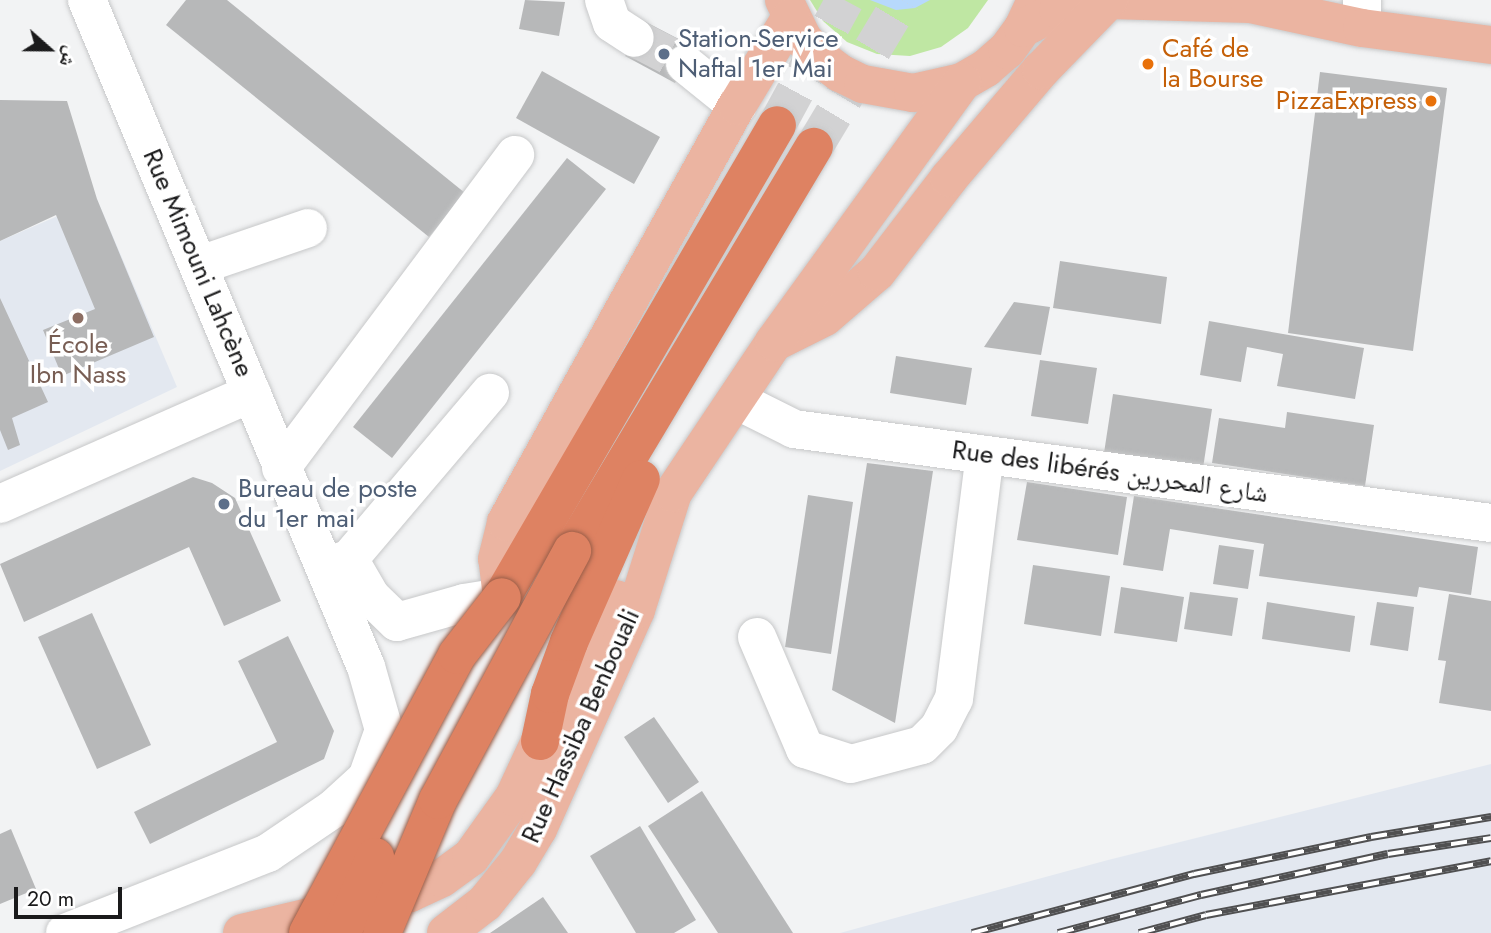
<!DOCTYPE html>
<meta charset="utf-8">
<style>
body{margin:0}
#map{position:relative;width:1491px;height:933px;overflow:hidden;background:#f2f3f4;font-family:Jost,"Noto Naskh Arabic",sans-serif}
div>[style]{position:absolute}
.built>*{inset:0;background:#e3e8f0}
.green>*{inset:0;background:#bfe7a3}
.water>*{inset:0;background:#b7d9fc}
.building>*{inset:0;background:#b7b8b9}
.minor-tunnel>*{height:38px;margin-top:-19px;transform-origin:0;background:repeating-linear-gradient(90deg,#d2d2d3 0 38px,transparent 0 57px)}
.highway-tunnel>*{height:38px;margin-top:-19px;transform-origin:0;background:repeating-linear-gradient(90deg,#d2d2d3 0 38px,transparent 0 57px)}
.roads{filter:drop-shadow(0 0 2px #c7c8c9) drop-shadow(0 0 2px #c7c8c9)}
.minor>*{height:38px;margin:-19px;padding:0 19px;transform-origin:19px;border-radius:19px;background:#fff}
.major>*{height:38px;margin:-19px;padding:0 19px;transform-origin:19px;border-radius:19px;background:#ebb4a1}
.highway>*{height:38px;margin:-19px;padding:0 19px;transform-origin:19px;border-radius:19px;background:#de8262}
.rail>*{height:8px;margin-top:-4px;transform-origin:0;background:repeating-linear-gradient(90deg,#fff 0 16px,#505051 0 32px);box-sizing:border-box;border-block:2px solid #505051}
.bridges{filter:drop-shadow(0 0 2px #995e49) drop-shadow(0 0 2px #995e49)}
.highway-bridge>*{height:38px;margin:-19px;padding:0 19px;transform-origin:19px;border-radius:19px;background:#de8262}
.dots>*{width:19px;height:19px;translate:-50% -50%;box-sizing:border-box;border:4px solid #fff;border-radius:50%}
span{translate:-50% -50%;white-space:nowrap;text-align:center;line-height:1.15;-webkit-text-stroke:7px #fff;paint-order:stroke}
.service-label{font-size:26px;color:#4e5e75}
.left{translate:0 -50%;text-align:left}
.food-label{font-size:26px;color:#c56008}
.right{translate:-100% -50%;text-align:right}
.street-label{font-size:26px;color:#1a1a1b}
.education-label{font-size:26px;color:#785e54}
.north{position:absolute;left:14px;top:14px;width:70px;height:70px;-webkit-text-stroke:5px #fff;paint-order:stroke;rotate:111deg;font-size:19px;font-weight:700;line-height:28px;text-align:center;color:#1a1a1b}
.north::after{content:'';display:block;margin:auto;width:24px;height:32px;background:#1a1a1b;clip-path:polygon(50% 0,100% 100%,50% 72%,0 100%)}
.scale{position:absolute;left:14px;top:887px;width:108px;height:32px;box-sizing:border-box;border:4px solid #1a1a1b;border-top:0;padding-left:9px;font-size:21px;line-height:24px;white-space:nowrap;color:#1a1a1b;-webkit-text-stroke:5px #fff;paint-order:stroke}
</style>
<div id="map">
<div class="built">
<i style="clip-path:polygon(97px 199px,177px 387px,0 471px,0 241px)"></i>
<i style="clip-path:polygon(1491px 764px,1491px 933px,840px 933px,1108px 860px)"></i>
</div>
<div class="green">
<i style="clip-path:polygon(810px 0,988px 0,968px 28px,941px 47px,910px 56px,877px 54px,847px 42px,823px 21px)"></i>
</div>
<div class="water">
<i style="clip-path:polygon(870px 0,930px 0,915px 8px,896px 10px)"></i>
</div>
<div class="building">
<i style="clip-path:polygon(186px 0,227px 0,465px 193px,429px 237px,166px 25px)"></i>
<i style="clip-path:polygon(525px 0,565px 2px,559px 36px,519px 29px)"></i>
<i style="clip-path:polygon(644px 21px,694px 47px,675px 83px,625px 56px)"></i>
<i style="clip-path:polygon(542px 71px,660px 137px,634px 184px,516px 118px)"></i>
<i style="clip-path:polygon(1320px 72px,1447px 88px,1413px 351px,1288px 333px)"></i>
<i style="clip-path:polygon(0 100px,67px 101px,97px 199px,154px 337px,62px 376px,43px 330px,95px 309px,56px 215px,0 241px)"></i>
<i style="clip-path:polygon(567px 158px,606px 189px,392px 458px,353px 427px)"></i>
<i style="clip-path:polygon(1060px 261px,1167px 277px,1161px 324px,1053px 308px)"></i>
<i style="clip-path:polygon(0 298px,48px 402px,12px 418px,20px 445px,8px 450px,0 430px)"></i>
<i style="clip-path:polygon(1014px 302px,1050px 307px,1041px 355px,984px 347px)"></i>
<i style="clip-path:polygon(1209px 321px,1364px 348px,1355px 399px,1277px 386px,1283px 354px,1247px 347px,1241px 382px,1200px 375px)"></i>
<i style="clip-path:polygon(896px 356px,972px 368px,966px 405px,890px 393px)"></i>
<i style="clip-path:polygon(1040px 360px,1097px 368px,1088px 424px,1031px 416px)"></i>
<i style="clip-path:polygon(1113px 394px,1212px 409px,1203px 468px,1104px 453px)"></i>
<i style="clip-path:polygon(1287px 412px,1374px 425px,1365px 486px,1212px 463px,1219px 418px,1285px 428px)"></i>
<i style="clip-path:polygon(867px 463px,933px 471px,895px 723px,832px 690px)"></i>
<i style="clip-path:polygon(193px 477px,212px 483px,235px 498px,281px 601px,224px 626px,189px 547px,24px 622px,0 564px)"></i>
<i style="clip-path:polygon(1027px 482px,1127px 497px,1118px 555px,1017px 540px)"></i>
<i style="clip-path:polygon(808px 495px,853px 502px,831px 654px,785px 647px)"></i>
<i style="clip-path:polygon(1134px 496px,1478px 547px,1471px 595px,1419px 587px,1417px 597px,1259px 576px,1264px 544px,1170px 529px,1163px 571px,1123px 565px)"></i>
<i style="clip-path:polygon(1219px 545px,1254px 550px,1248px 589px,1213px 584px)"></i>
<i style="clip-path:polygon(1033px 565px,1110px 576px,1101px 636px,1024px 624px)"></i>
<i style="clip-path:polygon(1121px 587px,1184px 597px,1177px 642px,1114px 633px)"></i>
<i style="clip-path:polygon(1190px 592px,1238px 598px,1232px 636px,1184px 629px)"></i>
<i style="clip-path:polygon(1449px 594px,1491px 601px,1491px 711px,1439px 703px,1446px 661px,1438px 660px)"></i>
<i style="clip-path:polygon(1267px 602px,1355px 616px,1350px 652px,1262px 639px)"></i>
<i style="clip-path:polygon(1377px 602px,1414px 607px,1408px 651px,1370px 645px)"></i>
<i style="clip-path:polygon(92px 613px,151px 745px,97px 769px,38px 637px)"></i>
<i style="clip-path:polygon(288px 636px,334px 731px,324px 759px,150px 844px,134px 812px,277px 742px,238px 661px)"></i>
<i style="clip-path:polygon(654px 717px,699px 782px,668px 803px,624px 737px)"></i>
<i style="clip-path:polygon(702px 791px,793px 933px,718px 933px,648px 826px)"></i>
<i style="clip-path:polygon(640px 826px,696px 920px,674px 933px,636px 933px,590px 856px)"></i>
<i style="clip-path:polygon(11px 829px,36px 889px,0 904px,0 834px)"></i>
<i style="clip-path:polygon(543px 897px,568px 933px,490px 933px)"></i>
</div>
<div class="minor-tunnel">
<i style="left:635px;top:38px;width:56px;rotate:27.5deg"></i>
</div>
<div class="highway-tunnel">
<i style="left:777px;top:125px;width:142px;rotate:-61.5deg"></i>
<i style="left:814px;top:147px;width:171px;rotate:-59.1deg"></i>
</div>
<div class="roads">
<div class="minor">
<i style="left:604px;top:0;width:24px;rotate:71deg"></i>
<i style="left:612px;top:23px;width:27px;rotate:33deg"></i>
<i style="left:1362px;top:28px;width:28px;rotate:-90deg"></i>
<i style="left:685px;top:64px;width:67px;rotate:38.9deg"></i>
<i style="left:200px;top:265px;width:114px;rotate:-18.9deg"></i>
<i style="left:736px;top:400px;width:65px;rotate:26.6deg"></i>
<i style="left:794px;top:429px;width:703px;rotate:7.68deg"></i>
<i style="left:281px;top:468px;width:391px;rotate:-53.2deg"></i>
<i style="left:0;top:504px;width:275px;rotate:-23.8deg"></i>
<i style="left:349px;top:559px;width:218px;rotate:-49.7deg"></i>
<i style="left:326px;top:566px;width:24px;rotate:-17deg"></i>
<i style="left:349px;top:559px;width:44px;rotate:59.9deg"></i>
<i style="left:371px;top:597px;width:36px;rotate:44deg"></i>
<i style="left:397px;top:622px;width:70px;rotate:-15.8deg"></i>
<i style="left:464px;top:603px;width:38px;rotate:-9deg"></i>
<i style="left:757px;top:637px;width:122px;rotate:66.8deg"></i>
<i style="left:805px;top:749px;width:48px;rotate:18.1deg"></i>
<i style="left:851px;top:764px;width:73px;rotate:-15deg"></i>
<i style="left:922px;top:745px;width:24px;rotate:-45deg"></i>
<i style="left:939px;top:728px;width:33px;rotate:-63deg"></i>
<i style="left:954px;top:699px;width:246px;rotate:-82.8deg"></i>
<i style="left:65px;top:933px;width:218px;rotate:-21.5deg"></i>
<i style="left:268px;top:853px;width:78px;rotate:-34.1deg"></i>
<i style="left:333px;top:809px;width:46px;rotate:-42.4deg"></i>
<i style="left:367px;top:778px;width:51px;rotate:-70.5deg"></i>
<i style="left:384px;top:730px;width:66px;rotate:-105.9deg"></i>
<i style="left:366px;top:667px;width:723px;rotate:-112.7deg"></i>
</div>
<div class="major">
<i style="left:784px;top:0;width:43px;rotate:64deg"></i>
<i style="left:803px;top:39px;width:25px;rotate:48deg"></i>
<i style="left:820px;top:58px;width:25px;rotate:37deg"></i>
<i style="left:840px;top:73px;width:25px;rotate:26deg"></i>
<i style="left:863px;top:84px;width:51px;rotate:10.2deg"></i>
<i style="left:913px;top:93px;width:50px;rotate:-12.7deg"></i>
<i style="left:962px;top:82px;width:28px;rotate:-30deg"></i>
<i style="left:986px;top:68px;width:28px;rotate:-41deg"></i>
<i style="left:1007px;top:50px;width:27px;rotate:-54deg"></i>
<i style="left:1023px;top:28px;width:26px;rotate:-65deg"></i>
<i style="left:1023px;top:28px;width:39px;rotate:-27deg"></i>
<i style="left:1058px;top:10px;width:52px;rotate:-11.1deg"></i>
<i style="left:1109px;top:0;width:141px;rotate:1.6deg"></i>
<i style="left:1250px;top:4px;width:115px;rotate:12.1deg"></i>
<i style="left:1362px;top:28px;width:130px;rotate:7.5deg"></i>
<i style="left:779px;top:340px;width:51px;rotate:-26.6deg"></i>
<i style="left:825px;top:317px;width:69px;rotate:-40.9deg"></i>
<i style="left:877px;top:272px;width:118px;rotate:-52.5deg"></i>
<i style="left:949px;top:178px;width:142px;rotate:-49.6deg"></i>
<i style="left:1041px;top:70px;width:98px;rotate:-45.8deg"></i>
<i style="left:502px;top:597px;width:38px;rotate:-97deg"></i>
<i style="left:497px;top:559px;width:38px;rotate:-76deg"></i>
<i style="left:506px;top:522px;width:476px;rotate:-61deg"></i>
<i style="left:737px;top:106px;width:104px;rotate:-58.8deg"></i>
<i style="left:242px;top:933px;width:173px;rotate:-13.4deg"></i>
<i style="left:410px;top:893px;width:35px;rotate:-25deg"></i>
<i style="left:442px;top:878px;width:36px;rotate:-36deg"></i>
<i style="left:471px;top:857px;width:74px;rotate:-54.4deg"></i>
<i style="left:514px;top:797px;width:62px;rotate:-65.1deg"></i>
<i style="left:540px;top:741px;width:161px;rotate:-61.8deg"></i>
<i style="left:446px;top:933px;width:49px;rotate:-37.6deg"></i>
<i style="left:485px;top:903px;width:53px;rotate:-51.2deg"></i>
<i style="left:518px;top:862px;width:39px;rotate:-59deg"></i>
<i style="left:538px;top:829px;width:240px;rotate:-65.9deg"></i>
<i style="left:636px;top:610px;width:123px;rotate:-72.5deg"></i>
<i style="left:673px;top:493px;width:182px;rotate:-56.2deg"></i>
<i style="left:774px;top:342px;width:321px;rotate:-54.1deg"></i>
</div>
<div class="highway">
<i style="left:572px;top:551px;width:471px;rotate:-59.1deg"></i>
<i style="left:502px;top:597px;width:546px;rotate:-59.77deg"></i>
<i style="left:540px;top:741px;width:48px;rotate:-78deg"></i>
<i style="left:550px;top:694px;width:55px;rotate:-69.9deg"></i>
<i style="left:569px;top:642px;width:178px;rotate:-66.2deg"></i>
</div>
</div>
<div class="rail">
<i style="left:972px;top:933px;width:230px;rotate:-14.9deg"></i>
<i style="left:1194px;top:874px;width:181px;rotate:-11.8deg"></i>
<i style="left:1371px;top:837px;width:122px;rotate:-9.5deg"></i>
<i style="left:1058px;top:933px;width:148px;rotate:-14.9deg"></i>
<i style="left:1201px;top:895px;width:191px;rotate:-12.4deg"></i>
<i style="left:1388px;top:854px;width:104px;rotate:-8.8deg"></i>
<i style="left:1139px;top:933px;width:69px;rotate:-15deg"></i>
<i style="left:1206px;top:915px;width:290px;rotate:-10.7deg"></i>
</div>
<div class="bridges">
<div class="highway-bridge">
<i style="left:308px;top:933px;width:315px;rotate:-61.8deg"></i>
<i style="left:457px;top:655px;width:73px;rotate:-52.2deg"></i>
<i style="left:342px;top:933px;width:83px;rotate:-66.5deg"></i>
<i style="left:382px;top:933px;width:144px;rotate:-67.2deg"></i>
<i style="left:438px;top:800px;width:283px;rotate:-61.7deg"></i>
</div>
</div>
<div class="dots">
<i style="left:664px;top:54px;background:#5c6f8a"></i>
<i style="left:1148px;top:64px;background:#e8710a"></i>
<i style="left:1431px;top:101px;background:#e8710a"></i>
<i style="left:78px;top:318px;background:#8d6e63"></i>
<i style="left:224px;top:504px;background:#5c6f8a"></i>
</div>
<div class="service-label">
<span class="left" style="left:678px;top:54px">Station-Service<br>Naftal 1er Mai</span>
<span class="left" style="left:238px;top:504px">Bureau de poste<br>du 1er mai</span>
</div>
<div class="food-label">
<span class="left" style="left:1162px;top:64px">Café de<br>la Bourse</span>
<span class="right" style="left:1417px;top:101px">PizzaExpress</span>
</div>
<div class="street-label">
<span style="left:198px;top:263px;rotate:67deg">Rue Mimouni Lahcène</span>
<span style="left:1110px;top:472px;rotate:8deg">Rue des libérés شارع المحررين</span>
<span style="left:581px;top:726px;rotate:-66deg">Rue Hassiba Benbouali</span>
</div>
<div class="education-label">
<span style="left:78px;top:360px">École<br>Ibn Nass</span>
</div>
<div class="north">ش</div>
<div class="scale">20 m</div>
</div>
